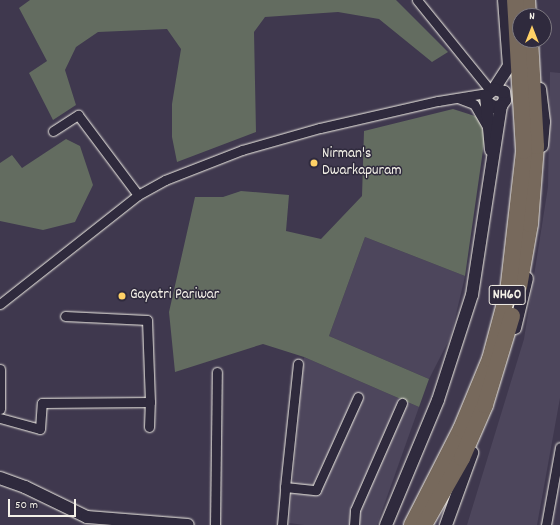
<!DOCTYPE html>
<style>
body{margin:0}
#map{position:relative;width:560px;height:525px;overflow:hidden;background:#3f384e;font-family:Dekko,sans-serif}
div>[style]{position:absolute}
.built>*{inset:0;background:#4d465c}
.green>*{inset:0;background:#636c60}
.roads{filter:drop-shadow(0 0 1px #f4f1e8) drop-shadow(0 0 1px #f4f1e8)}
.street>*{height:9px;margin:-4.5px;padding:0 4.5px;transform-origin:4.5px;border-radius:4.5px;background:#2f2a3d}
.secondary>*{height:12px;margin:-6px;padding:0 6px;transform-origin:6px;border-radius:6px;background:#2f2a3d}
.highway>*{height:16px;margin:-8px;padding:0 8px;transform-origin:8px;border-radius:8px;background:#77695c}
.dots>*{width:11px;height:11px;translate:-50% -50%;box-sizing:border-box;border:2px solid #2f2a3d;border-radius:50%}
span{translate:-50% -50%;white-space:nowrap;text-align:center;line-height:1.15;-webkit-text-stroke:3px #2f2a3d;paint-order:stroke}
.shield-label span{padding:1px 3px;background:#2f2a3d;border:1px solid;border-radius:3px;-webkit-text-stroke-width:0}
.shield-label{font-size:14px;color:#f4f1e8;font-weight:700}
.poi-label{font-size:15px;color:#f4f1e8}
.left{translate:0 -50%;text-align:left}
.north{position:absolute;left:512px;top:8px;width:40px;height:40px;box-sizing:border-box;background:#2f2a3d;border:1px solid #7e7a81;border-radius:50%;rotate:0deg;font-size:11px;font-weight:700;line-height:16px;text-align:center;color:#f4f1e8}
.north::after{content:'';display:block;margin:auto;width:14px;height:18px;background:#ffd166;clip-path:polygon(50% 0,100% 100%,50% 72%,0 100%)}
.scale{position:absolute;left:8px;top:499px;width:68px;height:18px;box-sizing:border-box;border:2px solid #f4f1e8;border-top:0;padding-left:5px;font-size:12px;line-height:14px;white-space:nowrap;color:#f4f1e8;-webkit-text-stroke:3px #2f2a3d;paint-order:stroke}
</style>
<div id="map">
<div class="built">
<i style="clip-path:polygon(550px 72px,560px 73px,560px 398px,537px 525px,467px 525px,524px 339px,548px 187px)"></i>
<i style="clip-path:polygon(365px 237px,465px 276px,451px 336px,429px 379px,329px 336px)"></i>
<i style="clip-path:polygon(304px 357px,419px 407px,377px 525px,304px 525px,289px 523px)"></i>
</div>
<div class="green">
<i style="clip-path:polygon(30px 0,396px 0,448px 52px,432px 62px,379px 19px,338px 12px,265px 17px,254px 32px,256px 132px,177px 162px,172px 137px,172px 104px,181px 49px,167px 29px,98px 32px,76px 47px,65px 70px,76px 105px,53px 120px,29px 73px,47px 61px,19px 8px)"></i>
<i style="clip-path:polygon(453px 109px,478px 117px,485px 136px,465px 276px,365px 237px,329px 336px,429px 379px,419px 407px,304px 357px,263px 344px,175px 372px,169px 312px,195px 197px,223px 197px,241px 191px,289px 195px,286px 231px,321px 239px,362px 196px,364px 131px)"></i>
<i style="clip-path:polygon(66px 139px,80px 146px,93px 185px,75px 222px,43px 230px,0 221px,0 163px,12px 155px,22px 168px)"></i>
</div>
<div class="roads">
<div class="street">
<i style="left:417px;top:0;width:116px;rotate:51deg"></i>
<i style="left:458px;top:98px;width:17px;rotate:21deg"></i>
<i style="left:474px;top:104px;width:24px;rotate:60deg"></i>
<i style="left:53px;top:131px;width:30px;rotate:-33deg"></i>
<i style="left:78px;top:115px;width:100px;rotate:53.1deg"></i>
<i style="left:0;top:304px;width:176px;rotate:-38.3deg"></i>
<i style="left:138px;top:195px;width:31px;rotate:-29deg"></i>
<i style="left:165px;top:180px;width:83px;rotate:-21.3deg"></i>
<i style="left:242px;top:150px;width:81px;rotate:-15.8deg"></i>
<i style="left:320px;top:128px;width:121px;rotate:-12.9deg"></i>
<i style="left:438px;top:101px;width:50px;rotate:-9.3deg"></i>
<i style="left:0;top:369px;width:40px;rotate:90deg"></i>
<i style="left:0;top:418px;width:41px;rotate:15.4deg"></i>
<i style="left:40px;top:429px;width:26px;rotate:-86deg"></i>
<i style="left:42px;top:403px;width:108px;rotate:-0.5deg"></i>
<i style="left:150px;top:402px;width:82px;rotate:-92.1deg"></i>
<i style="left:147px;top:320px;width:82px;rotate:-177.2deg"></i>
<i style="left:149px;top:427px;width:25px;rotate:-88deg"></i>
<i style="left:285px;top:487px;width:124px;rotate:-84deg"></i>
<i style="left:215px;top:525px;width:153px;rotate:-89.3deg"></i>
<i style="left:282px;top:525px;width:38px;rotate:-85deg"></i>
<i style="left:285px;top:487px;width:31px;rotate:6deg"></i>
<i style="left:316px;top:490px;width:102px;rotate:-65.7deg"></i>
<i style="left:354px;top:525px;width:15px;rotate:-86deg"></i>
<i style="left:355px;top:510px;width:117px;rotate:-66.3deg"></i>
<i style="left:546px;top:525px;width:79px;rotate:-79.8deg"></i>
</div>
<div class="secondary">
<i style="left:494px;top:89px;width:27px;rotate:-57deg"></i>
<i style="left:509px;top:66px;width:66px;rotate:-94.3deg"></i>
<i style="left:540px;top:89px;width:33px;rotate:83deg"></i>
<i style="left:544px;top:122px;width:24px;rotate:95deg"></i>
<i style="left:488px;top:103px;width:7px;rotate:34deg"></i>
<i style="left:494px;top:107px;width:7px;rotate:-8deg"></i>
<i style="left:501px;top:106px;width:7px;rotate:-56deg"></i>
<i style="left:505px;top:100px;width:8px;rotate:-97deg"></i>
<i style="left:504px;top:92px;width:10px;rotate:-163deg"></i>
<i style="left:494px;top:89px;width:11px;rotate:139deg"></i>
<i style="left:486px;top:96px;width:54px;rotate:84.7deg"></i>
<i style="left:515px;top:328px;width:51px;rotate:-76.5deg"></i>
<i style="left:0;top:478px;width:27px;rotate:20deg"></i>
<i style="left:25px;top:487px;width:69px;rotate:25.8deg"></i>
<i style="left:87px;top:517px;width:101px;rotate:4.5deg"></i>
<i style="left:386px;top:525px;width:135px;rotate:-67.4deg"></i>
<i style="left:438px;top:400px;width:110px;rotate:-72.1deg"></i>
<i style="left:472px;top:295px;width:191px;rotate:-81.3deg"></i>
<i style="left:446px;top:525px;width:77px;rotate:-70.1deg"></i>
</div>
<div class="highway">
<i style="left:527px;top:0;width:16px;rotate:86deg"></i>
<i style="left:519px;top:287px;width:64px;rotate:-80.1deg"></i>
<i style="left:530px;top:224px;width:78px;rotate:-85.6deg"></i>
<i style="left:536px;top:146px;width:106px;rotate:-93.2deg"></i>
<i style="left:412px;top:525px;width:108px;rotate:-63deg"></i>
<i style="left:461px;top:429px;width:76px;rotate:-67.5deg"></i>
<i style="left:490px;top:359px;width:69px;rotate:-75deg"></i>
<i style="left:508px;top:292px;width:142px;rotate:-83.5deg"></i>
<i style="left:524px;top:151px;width:151px;rotate:-93.4deg"></i>
<i style="left:424px;top:525px;width:77px;rotate:-60.4deg"></i>
<i style="left:462px;top:458px;width:58px;rotate:-66.5deg"></i>
<i style="left:485px;top:405px;width:93px;rotate:-73.1deg"></i>
</div>
</div>
<div class="dots">
<i style="left:314px;top:163px;background:#ffd166"></i>
<i style="left:122px;top:296px;background:#ffd166"></i>
</div>
<div class="shield-label">
<span style="left:507px;top:295px">NH60</span>
</div>
<div class="poi-label">
<span class="left" style="left:322px;top:163px">Nirman's<br>Dwarkapuram</span>
<span class="left" style="left:130px;top:296px">Gayatri Pariwar</span>
</div>
<div class="north">N</div>
<div class="scale">50 m</div>
</div>
